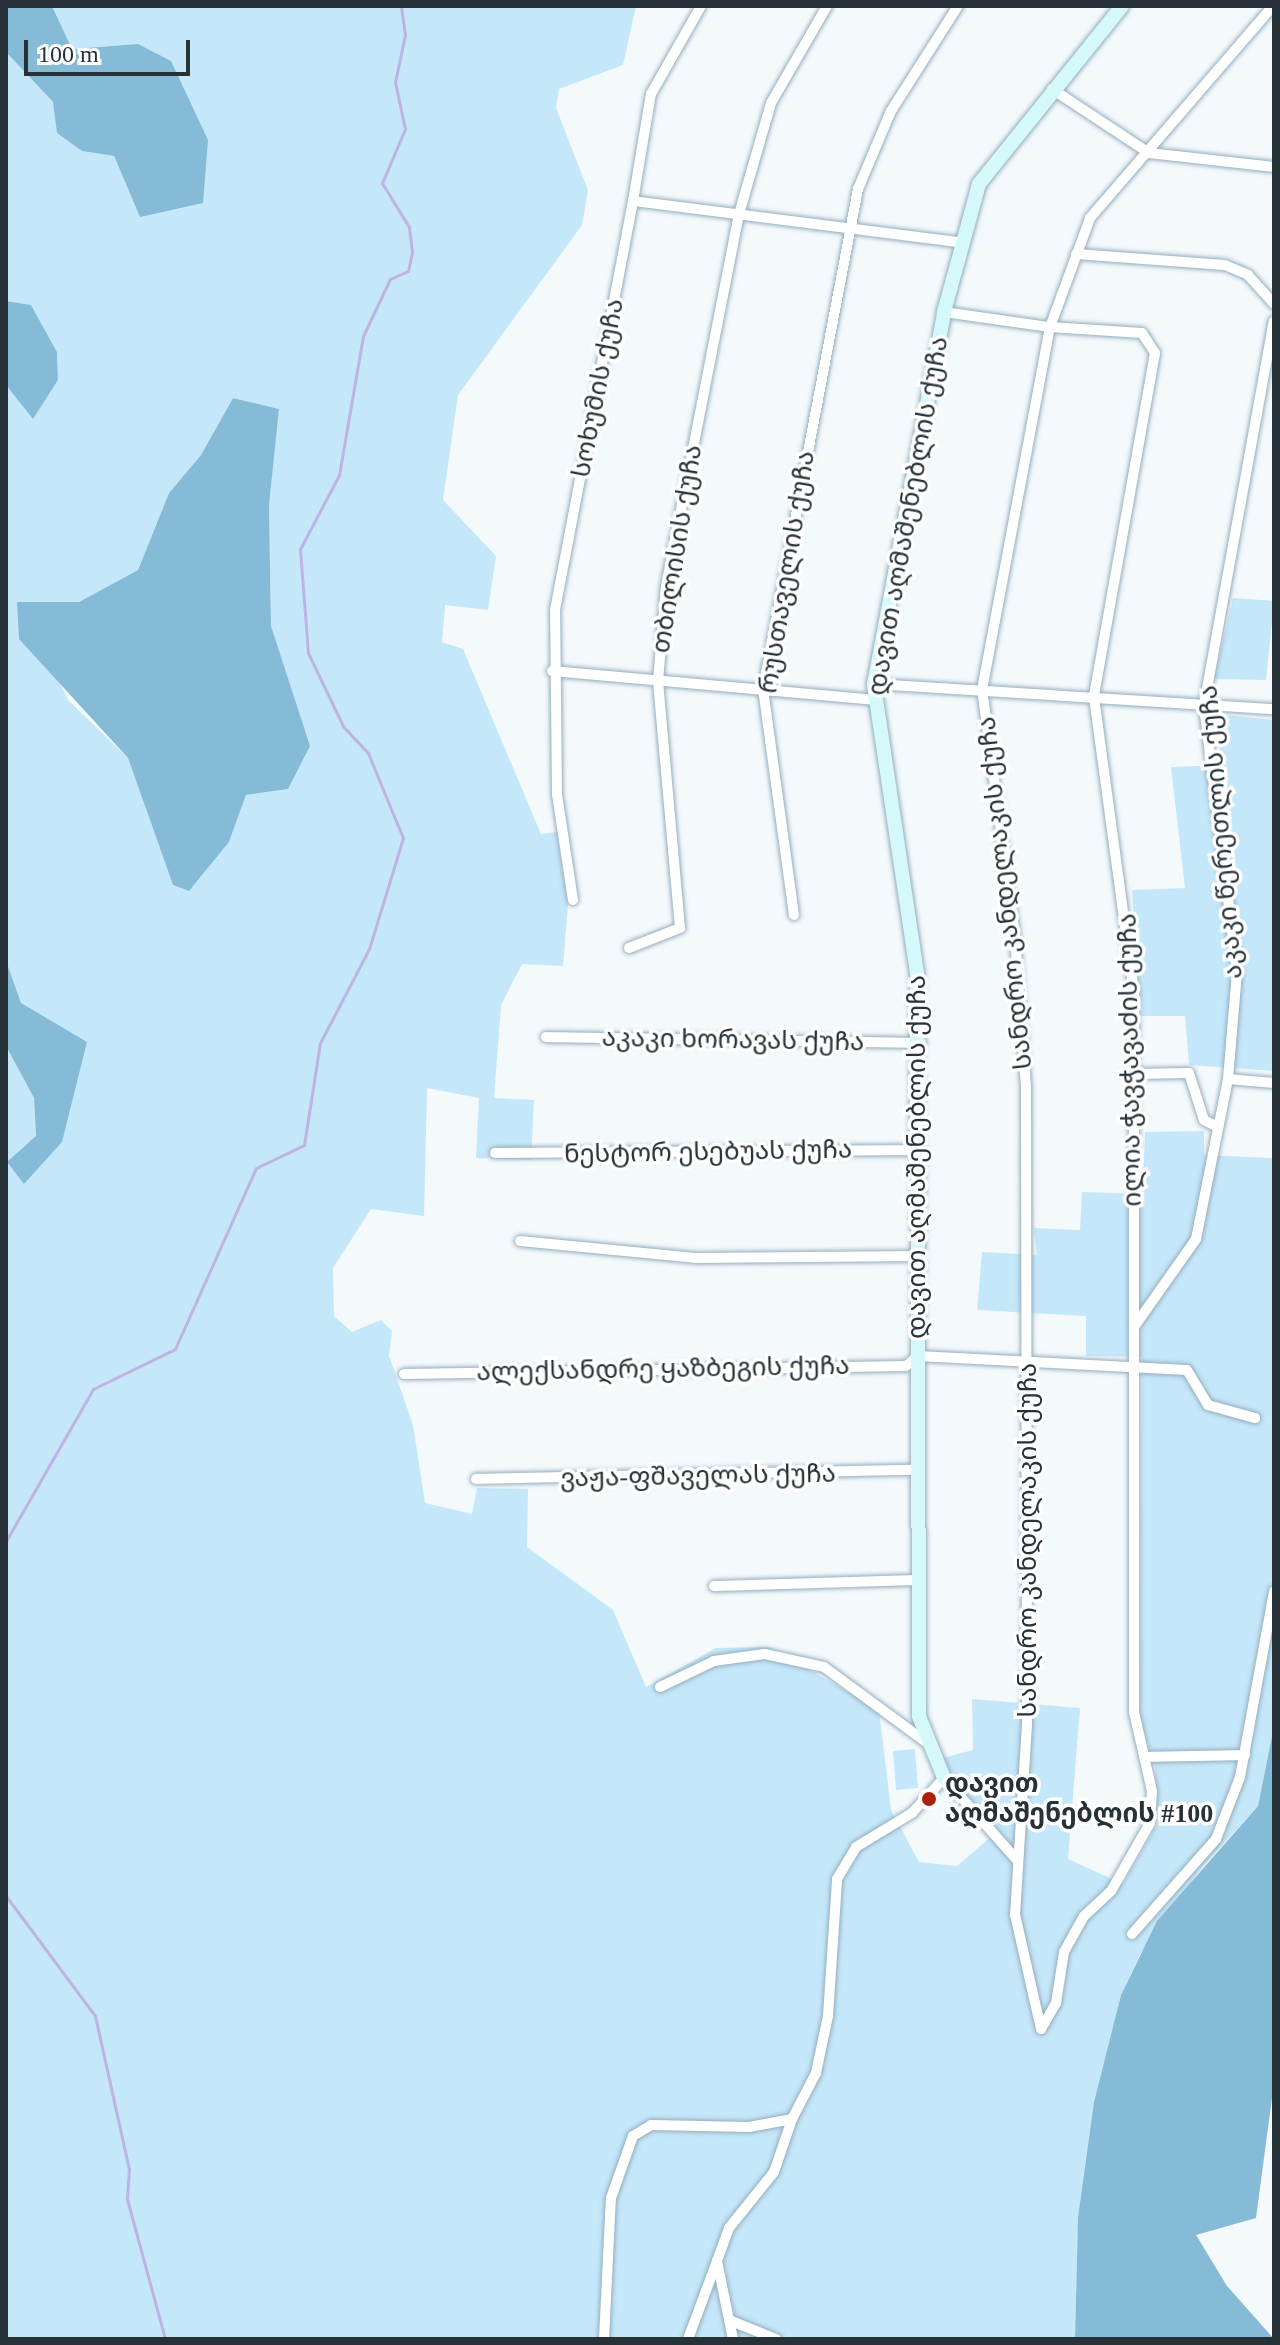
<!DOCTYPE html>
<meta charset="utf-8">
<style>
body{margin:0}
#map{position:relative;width:1280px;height:2345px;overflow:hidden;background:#f4f9fc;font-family:"Times New Roman","Noto Sans Georgian",serif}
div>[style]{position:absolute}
.green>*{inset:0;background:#c5e7fa}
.forest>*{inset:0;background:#86bbd8}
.stream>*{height:3px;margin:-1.5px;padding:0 1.5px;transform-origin:1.5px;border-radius:1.5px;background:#bfb3e4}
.roads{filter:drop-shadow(0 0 2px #94aebd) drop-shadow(0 0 2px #94aebd)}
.street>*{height:10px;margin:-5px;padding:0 5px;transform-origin:5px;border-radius:5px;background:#fff}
.secondary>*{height:14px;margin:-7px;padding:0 7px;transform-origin:7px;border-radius:7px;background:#d5f9fb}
.dots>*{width:22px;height:22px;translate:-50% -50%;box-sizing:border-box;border:4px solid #fff;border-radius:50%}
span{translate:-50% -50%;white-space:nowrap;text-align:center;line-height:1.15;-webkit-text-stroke:7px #fff;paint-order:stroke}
.street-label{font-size:26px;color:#273238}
.poi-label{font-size:26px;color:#273238;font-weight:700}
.left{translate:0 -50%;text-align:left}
.frame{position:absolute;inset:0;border:8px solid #273238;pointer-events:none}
.scale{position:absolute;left:24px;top:40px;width:166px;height:36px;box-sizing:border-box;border:4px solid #273238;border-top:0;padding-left:10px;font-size:24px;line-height:28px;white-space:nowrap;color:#273238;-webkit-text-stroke:6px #fff;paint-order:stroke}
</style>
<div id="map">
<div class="green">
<i style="clip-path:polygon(evenodd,52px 6px,636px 6px,623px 65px,559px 89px,556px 108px,588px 190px,582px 225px,458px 395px,443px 500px,496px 556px,488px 610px,445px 605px,442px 642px,463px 649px,541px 834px,557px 832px,568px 904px,563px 966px,522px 964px,501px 1005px,494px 1098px,534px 1100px,531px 1160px,476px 1158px,479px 1098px,427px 1088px,424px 1216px,371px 1209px,333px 1268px,334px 1316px,352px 1332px,381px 1320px,392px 1331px,389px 1356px,413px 1425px,425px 1503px,472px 1514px,477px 1488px,528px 1489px,527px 1547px,613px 1610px,646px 1687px,716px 1648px,770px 1647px,879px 1710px,891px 1810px,919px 1862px,957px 1866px,999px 1830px,948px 1778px,939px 1759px,973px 1750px,972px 1699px,1080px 1708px,1068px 1859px,1123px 1884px,1158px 1823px,1155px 1765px,1140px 1721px,1142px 1357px,1086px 1356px,1086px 1316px,977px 1310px,982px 1252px,1037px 1255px,1034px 1228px,1080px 1230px,1082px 1192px,1143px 1194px,1145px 1132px,1204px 1131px,1204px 1155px,1274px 1158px,1274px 1726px,1258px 1806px,1203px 1866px,1140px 1954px,1121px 1995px,1094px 2102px,1078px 2217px,1075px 2339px,6px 2339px,6px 1046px,34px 1098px,36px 1136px,62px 1142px,6px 961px,6px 385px,33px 418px,58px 379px,57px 352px,31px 305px,6px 301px,6px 52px,53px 102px,82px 151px,114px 156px,140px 217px,138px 44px,72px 49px,52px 6px,233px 398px,278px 409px,269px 505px,271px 626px,282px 672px,288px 789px,246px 795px,229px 842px,189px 891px,173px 885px,128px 758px,69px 701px,18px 602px,79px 602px,138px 570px,169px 493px,201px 455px,233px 398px)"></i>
<i style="clip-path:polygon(1233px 598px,1274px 601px,1266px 680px,1214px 679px)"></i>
<i style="clip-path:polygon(1213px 714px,1274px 720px,1274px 1071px,1189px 1065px,1185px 1016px,1141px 1016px,1132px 890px,1185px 888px,1171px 767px,1223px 765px)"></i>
<i style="clip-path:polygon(915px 1749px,918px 1788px,896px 1790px,893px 1751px)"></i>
</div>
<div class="forest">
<i style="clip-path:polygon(6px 6px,52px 6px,72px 49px,138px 44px,171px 61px,208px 140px,203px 203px,140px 217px,114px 156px,82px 151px,57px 133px,53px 102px,6px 52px)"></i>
<i style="clip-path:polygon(6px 301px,31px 305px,57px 352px,58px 380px,33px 419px,6px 385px)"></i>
<i style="clip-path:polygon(233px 398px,279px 409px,269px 505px,271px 626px,310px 746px,288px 789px,246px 795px,229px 842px,189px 891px,173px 885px,128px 758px,19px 639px,17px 602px,79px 602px,138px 570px,169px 493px,201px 455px)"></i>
<i style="clip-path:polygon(6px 961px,21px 1003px,87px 1042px,62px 1142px,24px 1184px,7px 1162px,36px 1136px,34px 1098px,6px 1046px)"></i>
<i style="clip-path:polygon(1274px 1726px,1274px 2083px,1256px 2218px,1196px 2235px,1227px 2286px,1274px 2339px,1075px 2339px,1078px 2217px,1094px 2102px,1121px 1995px,1157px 1921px,1258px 1806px)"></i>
</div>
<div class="stream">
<i style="left:6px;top:1541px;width:175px;rotate:-60.2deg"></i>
<i style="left:93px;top:1389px;width:91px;rotate:-26deg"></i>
<i style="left:175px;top:1349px;width:198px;rotate:-65.9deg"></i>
<i style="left:256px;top:1168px;width:53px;rotate:-25.6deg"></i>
<i style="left:304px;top:1145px;width:103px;rotate:-81.1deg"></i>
<i style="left:320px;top:1043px;width:106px;rotate:-62.5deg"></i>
<i style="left:369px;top:949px;width:116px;rotate:-73deg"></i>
<i style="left:403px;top:838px;width:92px;rotate:-112.4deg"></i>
<i style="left:368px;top:753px;width:37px;rotate:-133deg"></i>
<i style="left:343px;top:726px;width:81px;rotate:-115.6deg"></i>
<i style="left:308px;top:653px;width:104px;rotate:-94.4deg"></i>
<i style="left:300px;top:549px;width:84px;rotate:-62.2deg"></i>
<i style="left:339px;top:475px;width:141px;rotate:-80.2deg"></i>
<i style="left:363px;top:336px;width:63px;rotate:-64.7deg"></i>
<i style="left:390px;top:279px;width:20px;rotate:-24deg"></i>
<i style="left:408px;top:271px;width:19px;rotate:-78deg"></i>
<i style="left:412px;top:252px;width:25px;rotate:-97deg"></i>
<i style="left:409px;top:227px;width:52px;rotate:-121.5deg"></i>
<i style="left:382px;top:183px;width:59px;rotate:-66.9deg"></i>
<i style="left:405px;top:129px;width:48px;rotate:-102deg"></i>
<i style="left:395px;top:82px;width:48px;rotate:-78deg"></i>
<i style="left:405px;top:35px;width:29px;rotate:-98deg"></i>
<i style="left:6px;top:1896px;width:149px;rotate:53.4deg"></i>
<i style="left:95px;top:2016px;width:157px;rotate:77.5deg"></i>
<i style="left:129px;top:2169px;width:30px;rotate:94deg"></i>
<i style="left:127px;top:2199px;width:145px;rotate:74.8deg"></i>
</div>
<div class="roads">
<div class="street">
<i style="left:1052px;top:89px;width:116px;rotate:33.4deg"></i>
<i style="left:1149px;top:153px;width:126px;rotate:6.4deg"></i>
<i style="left:633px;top:201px;width:109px;rotate:-80.5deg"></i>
<i style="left:651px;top:94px;width:101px;rotate:-60.4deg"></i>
<i style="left:1076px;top:254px;width:149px;rotate:4.2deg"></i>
<i style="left:1225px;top:265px;width:25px;rotate:23deg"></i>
<i style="left:1248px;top:275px;width:39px;rotate:48deg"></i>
<i style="left:944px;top:312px;width:107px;rotate:8.1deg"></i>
<i style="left:1050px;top:327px;width:92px;rotate:3.7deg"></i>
<i style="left:1142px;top:333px;width:24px;rotate:57deg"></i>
<i style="left:1155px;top:353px;width:349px;rotate:100.1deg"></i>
<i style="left:1094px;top:697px;width:298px;rotate:82.3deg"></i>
<i style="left:1134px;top:992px;width:720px;rotate:90deg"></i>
<i style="left:1134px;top:1712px;width:81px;rotate:77.2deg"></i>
<i style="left:1152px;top:1791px;width:32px;rotate:94deg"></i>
<i style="left:1150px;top:1823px;width:78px;rotate:119.8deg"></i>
<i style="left:1111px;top:1891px;width:37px;rotate:137deg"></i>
<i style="left:1084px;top:1916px;width:41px;rotate:119.1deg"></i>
<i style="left:1064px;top:1952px;width:52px;rotate:98.9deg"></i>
<i style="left:1056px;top:2003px;width:30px;rotate:120deg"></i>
<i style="left:1041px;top:2029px;width:117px;rotate:-102.8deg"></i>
<i style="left:1015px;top:1915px;width:193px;rotate:-86.4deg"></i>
<i style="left:1027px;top:1722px;width:635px;rotate:-90.09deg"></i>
<i style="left:1026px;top:1087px;width:151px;rotate:-94.2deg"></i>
<i style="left:1015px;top:936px;width:248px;rotate:-97.6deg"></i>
<i style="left:982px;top:690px;width:369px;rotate:-79.4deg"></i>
<i style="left:1050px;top:327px;width:116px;rotate:-69.8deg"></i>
<i style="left:1090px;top:218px;width:280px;rotate:-49.2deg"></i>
<i style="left:552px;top:671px;width:323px;rotate:5.1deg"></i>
<i style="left:874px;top:684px;width:401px;rotate:3.6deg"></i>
<i style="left:573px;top:900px;width:107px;rotate:-98.6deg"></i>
<i style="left:557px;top:794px;width:184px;rotate:-90.6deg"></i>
<i style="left:555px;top:610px;width:416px;rotate:-79.2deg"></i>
<i style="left:633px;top:201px;width:328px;rotate:7.2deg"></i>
<i style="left:794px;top:915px;width:228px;rotate:-97.8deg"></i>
<i style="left:763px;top:689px;width:509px;rotate:-79.24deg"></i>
<i style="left:858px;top:189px;width:85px;rotate:-67.1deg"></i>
<i style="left:891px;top:111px;width:125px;rotate:-57.5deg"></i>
<i style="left:629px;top:948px;width:55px;rotate:-21.4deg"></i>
<i style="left:680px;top:928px;width:248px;rotate:-95.1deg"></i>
<i style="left:658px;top:681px;width:95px;rotate:-85.2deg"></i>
<i style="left:666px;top:586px;width:379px;rotate:-78.9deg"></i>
<i style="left:739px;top:214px;width:116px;rotate:-73.9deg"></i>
<i style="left:771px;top:103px;width:112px;rotate:-60deg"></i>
<i style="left:546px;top:1037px;width:375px;rotate:0.9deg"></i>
<i style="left:1134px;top:1074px;width:55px;rotate:-1deg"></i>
<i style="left:1189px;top:1073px;width:49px;rotate:72.3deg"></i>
<i style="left:1204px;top:1120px;width:16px;rotate:27deg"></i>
<i style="left:1228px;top:1079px;width:46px;rotate:5deg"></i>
<i style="left:495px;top:1153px;width:426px;rotate:-0.4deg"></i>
<i style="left:520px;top:1241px;width:176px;rotate:5.5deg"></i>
<i style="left:695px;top:1258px;width:225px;rotate:-0.5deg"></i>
<i style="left:1134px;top:1327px;width:108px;rotate:-54.8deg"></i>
<i style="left:1196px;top:1239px;width:163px;rotate:-78.7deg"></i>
<i style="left:1228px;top:1079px;width:108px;rotate:-85.2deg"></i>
<i style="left:1237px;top:971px;width:268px;rotate:-97.1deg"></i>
<i style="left:1204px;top:705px;width:390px;rotate:-79.7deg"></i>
<i style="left:404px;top:1374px;width:502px;rotate:-0.91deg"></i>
<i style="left:906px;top:1366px;width:16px;rotate:-40deg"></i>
<i style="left:918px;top:1356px;width:269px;rotate:3deg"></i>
<i style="left:1187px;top:1370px;width:41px;rotate:59deg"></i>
<i style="left:1208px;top:1405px;width:49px;rotate:15.5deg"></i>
<i style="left:476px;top:1479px;width:443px;rotate:-1.2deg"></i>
<i style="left:714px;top:1586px;width:206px;rotate:-1.7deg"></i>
<i style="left:660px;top:1687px;width:60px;rotate:-25.7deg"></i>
<i style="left:714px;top:1661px;width:51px;rotate:-7.8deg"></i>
<i style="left:765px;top:1654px;width:60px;rotate:12.4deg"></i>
<i style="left:824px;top:1667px;width:127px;rotate:36.3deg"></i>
<i style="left:1144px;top:1757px;width:101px;rotate:-1.1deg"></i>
<i style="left:1132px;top:1934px;width:127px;rotate:-48.5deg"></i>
<i style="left:1216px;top:1839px;width:66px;rotate:-68.8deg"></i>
<i style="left:1240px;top:1777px;width:189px;rotate:-79.6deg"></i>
<i style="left:729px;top:2320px;width:51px;rotate:22deg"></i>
<i style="left:604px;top:2339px;width:141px;rotate:-87.2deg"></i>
<i style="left:611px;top:2198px;width:66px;rotate:-70.5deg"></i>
<i style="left:633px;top:2136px;width:21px;rotate:-31deg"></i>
<i style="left:651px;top:2125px;width:98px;rotate:1.2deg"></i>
<i style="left:749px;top:2127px;width:44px;rotate:-10.5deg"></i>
<i style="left:792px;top:2119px;width:52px;rotate:-62.4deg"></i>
<i style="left:816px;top:2073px;width:58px;rotate:-78.1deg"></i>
<i style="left:828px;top:2016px;width:137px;rotate:-86.2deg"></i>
<i style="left:837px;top:1879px;width:37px;rotate:-59deg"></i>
<i style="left:856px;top:1847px;width:66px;rotate:-31.3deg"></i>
<i style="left:912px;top:1813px;width:47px;rotate:-47.6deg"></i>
<i style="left:944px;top:1778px;width:111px;rotate:48.3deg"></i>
<i style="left:688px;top:2339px;width:83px;rotate:-69.6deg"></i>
<i style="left:733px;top:2339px;width:80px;rotate:-101.6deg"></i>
<i style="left:717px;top:2261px;width:35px;rotate:-70deg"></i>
<i style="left:729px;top:2228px;width:72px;rotate:-51.2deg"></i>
<i style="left:774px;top:2172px;width:56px;rotate:-71.2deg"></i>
</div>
<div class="secondary">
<i style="left:944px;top:1778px;width:67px;rotate:-112deg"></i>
<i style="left:919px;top:1716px;width:743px;rotate:-90.15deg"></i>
<i style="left:917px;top:973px;width:292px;rotate:-98.5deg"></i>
<i style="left:874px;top:684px;width:379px;rotate:-79.3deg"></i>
<i style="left:944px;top:312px;width:133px;rotate:-74.7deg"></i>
<i style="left:979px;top:184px;width:228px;rotate:-51.2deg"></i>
</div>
</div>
<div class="dots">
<i style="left:929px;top:1799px;background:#ae1f0c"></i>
</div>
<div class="street-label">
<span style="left:598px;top:388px;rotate:-79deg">სოხუმის ქუჩა</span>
<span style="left:908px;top:516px;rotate:-80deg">დავით აღმაშენებლის ქუჩა</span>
<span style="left:677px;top:549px;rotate:-81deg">თბილისის ქუჩა</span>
<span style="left:787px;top:572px;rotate:-81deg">რუსთაველის ქუჩა</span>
<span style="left:1221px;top:832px;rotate:-95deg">აკაკი წერეთლის ქუჩა</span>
<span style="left:1005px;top:893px;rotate:-96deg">სანდრო კანდელაკის ქუჩა</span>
<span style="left:733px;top:1040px;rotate:1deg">აკაკი ხორავას ქუჩა</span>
<span style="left:1130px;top:1060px;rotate:-91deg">ილია ჭავჭავაძის ქუჩა</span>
<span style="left:708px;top:1152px;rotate:-1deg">ნესტორ ესებუას ქუჩა</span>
<span style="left:917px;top:1157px;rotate:-90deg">დავით აღმაშენებლის ქუჩა</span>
<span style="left:663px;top:1369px;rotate:-1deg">ალექსანდრე ყაზბეგის ქუჩა</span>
<span style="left:698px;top:1476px;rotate:-1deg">ვაჟა-ფშაველას ქუჩა</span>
<span style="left:1028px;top:1540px;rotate:-90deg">სანდრო კანდელაკის ქუჩა</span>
</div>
<div class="poi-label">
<span class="left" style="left:945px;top:1799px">დავით<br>აღმაშენებლის #100</span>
</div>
<div class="frame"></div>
<div class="scale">100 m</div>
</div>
